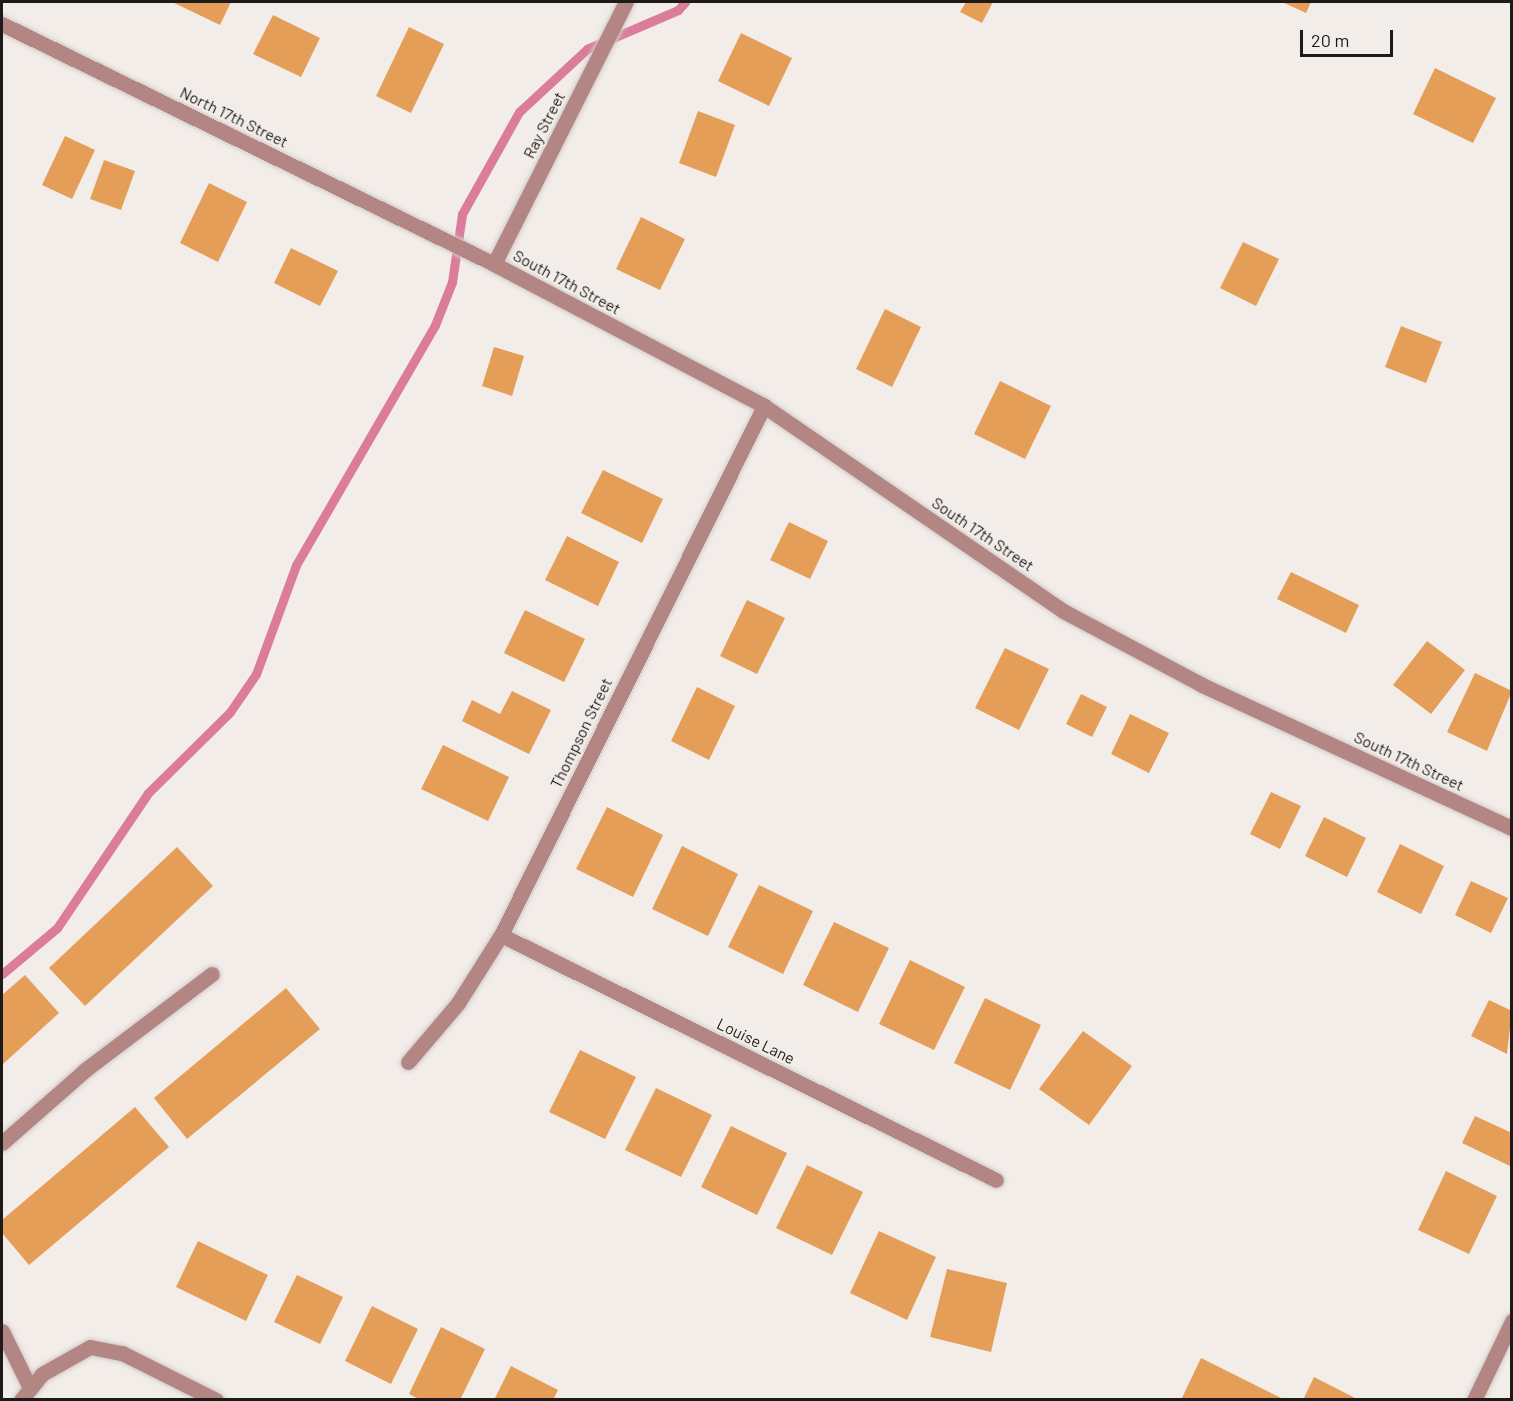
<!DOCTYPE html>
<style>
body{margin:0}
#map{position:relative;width:1513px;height:1401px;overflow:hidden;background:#f3edea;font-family:Barlow,sans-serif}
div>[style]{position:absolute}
.stream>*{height:9px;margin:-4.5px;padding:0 4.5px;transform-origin:4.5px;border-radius:4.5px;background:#db7c9a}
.building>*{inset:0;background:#e59e58}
.roads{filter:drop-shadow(0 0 2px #d1cbc9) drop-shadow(0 0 2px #d1cbc9)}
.minor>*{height:15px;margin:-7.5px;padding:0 7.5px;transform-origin:7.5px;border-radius:7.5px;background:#b38684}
span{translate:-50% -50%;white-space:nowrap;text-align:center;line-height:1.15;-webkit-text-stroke:4.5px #f3edea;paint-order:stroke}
.street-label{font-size:16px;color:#1d1b1a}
.frame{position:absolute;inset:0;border:3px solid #1d1b1a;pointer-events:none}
.scale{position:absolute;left:1300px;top:30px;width:93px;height:27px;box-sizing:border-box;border:3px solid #1d1b1a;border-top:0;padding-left:8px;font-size:18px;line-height:21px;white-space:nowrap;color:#1d1b1a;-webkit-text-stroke:4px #f3edea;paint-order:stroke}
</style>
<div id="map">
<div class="stream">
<i style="left:2px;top:974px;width:72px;rotate:-39.9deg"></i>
<i style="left:57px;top:928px;width:163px;rotate:-56deg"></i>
<i style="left:148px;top:793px;width:115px;rotate:-44.6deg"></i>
<i style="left:230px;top:712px;width:46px;rotate:-55.6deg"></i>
<i style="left:256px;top:674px;width:116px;rotate:-69.8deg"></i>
<i style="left:296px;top:565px;width:277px;rotate:-59.9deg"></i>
<i style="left:435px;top:325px;width:46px;rotate:-68.4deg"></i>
<i style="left:452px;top:282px;width:69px;rotate:-81.6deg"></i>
<i style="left:462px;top:214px;width:117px;rotate:-60.8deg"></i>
<i style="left:519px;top:112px;width:93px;rotate:-42.8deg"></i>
<i style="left:587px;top:49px;width:99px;rotate:-23.2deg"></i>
<i style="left:678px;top:10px;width:11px;rotate:-49deg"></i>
</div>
<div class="building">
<i style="clip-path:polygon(172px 2px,231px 2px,220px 25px)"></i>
<i style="clip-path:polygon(966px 2px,993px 2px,982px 23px,960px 12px)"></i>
<i style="clip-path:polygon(1282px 2px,1311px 2px,1306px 13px)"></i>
<i style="clip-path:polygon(273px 15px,320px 38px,301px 77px,253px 54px)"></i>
<i style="clip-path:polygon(409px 27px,444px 44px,411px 113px,376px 96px)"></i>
<i style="clip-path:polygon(741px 33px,792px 58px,769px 106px,718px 81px)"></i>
<i style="clip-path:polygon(1435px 68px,1496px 98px,1473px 143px,1413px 114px)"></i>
<i style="clip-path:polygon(698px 111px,735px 125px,716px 177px,679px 163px)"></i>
<i style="clip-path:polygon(65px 136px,95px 150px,72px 199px,42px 185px)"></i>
<i style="clip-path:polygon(104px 160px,135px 171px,121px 210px,90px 199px)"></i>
<i style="clip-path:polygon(209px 183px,247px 202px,218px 262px,180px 243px)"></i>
<i style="clip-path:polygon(641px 217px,685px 239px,660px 290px,616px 269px)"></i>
<i style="clip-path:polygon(1243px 242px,1279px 259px,1256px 306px,1220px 288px)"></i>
<i style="clip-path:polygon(291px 248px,338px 271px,320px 306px,274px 283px)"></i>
<i style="clip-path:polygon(885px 309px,921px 327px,892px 387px,856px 369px)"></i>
<i style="clip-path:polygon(1401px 326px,1442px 342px,1426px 383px,1385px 367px)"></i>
<i style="clip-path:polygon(494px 347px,524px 356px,512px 396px,482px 386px)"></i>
<i style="clip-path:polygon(1000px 381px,1051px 406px,1025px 459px,974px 434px)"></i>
<i style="clip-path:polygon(603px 470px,663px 499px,642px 543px,581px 513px)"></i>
<i style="clip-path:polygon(789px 522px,828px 541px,810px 579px,770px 560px)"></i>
<i style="clip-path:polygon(567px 536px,619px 562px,598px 606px,545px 580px)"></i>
<i style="clip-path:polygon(1291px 572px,1359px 605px,1346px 633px,1277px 599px)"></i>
<i style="clip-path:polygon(747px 600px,785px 618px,757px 674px,720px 656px)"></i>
<i style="clip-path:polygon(525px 610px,585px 639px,564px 682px,504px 653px)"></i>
<i style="clip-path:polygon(1427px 641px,1465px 670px,1431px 714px,1393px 685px)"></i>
<i style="clip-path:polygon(1005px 648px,1049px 669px,1019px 730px,975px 708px)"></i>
<i style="clip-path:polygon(1475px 673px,1512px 691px,1487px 751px,1447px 732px)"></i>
<i style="clip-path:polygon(697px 687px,735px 706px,709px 760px,671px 741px)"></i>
<i style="clip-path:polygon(512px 691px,551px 710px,529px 754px,462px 721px,472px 700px,500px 714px)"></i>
<i style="clip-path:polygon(1081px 694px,1107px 707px,1092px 737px,1066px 724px)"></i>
<i style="clip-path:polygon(1130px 714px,1169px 733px,1149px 773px,1111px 754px)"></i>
<i style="clip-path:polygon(443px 745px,509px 777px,488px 821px,421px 789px)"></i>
<i style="clip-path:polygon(1271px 792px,1301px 806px,1280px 849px,1250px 834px)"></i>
<i style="clip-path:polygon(607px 807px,663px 835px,633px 897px,576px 869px)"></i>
<i style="clip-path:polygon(1324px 817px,1366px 838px,1347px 877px,1305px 856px)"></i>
<i style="clip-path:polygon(1400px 844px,1444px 866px,1421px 914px,1377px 892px)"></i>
<i style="clip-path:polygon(682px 846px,738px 874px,708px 936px,652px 909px)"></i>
<i style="clip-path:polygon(177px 847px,213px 886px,85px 1006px,49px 968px)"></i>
<i style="clip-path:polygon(1471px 881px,1508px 898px,1491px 933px,1455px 915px)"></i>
<i style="clip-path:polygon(759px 885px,813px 911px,783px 974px,728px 947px)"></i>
<i style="clip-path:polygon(834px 922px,889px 948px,858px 1012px,803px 985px)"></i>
<i style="clip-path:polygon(910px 960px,965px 987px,934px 1050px,879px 1024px)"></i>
<i style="clip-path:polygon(25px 975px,59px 1013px,2px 1065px,2px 995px)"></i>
<i style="clip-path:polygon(286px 988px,320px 1029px,187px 1139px,154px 1098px)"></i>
<i style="clip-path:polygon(985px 998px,1041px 1025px,1010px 1090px,954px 1063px)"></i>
<i style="clip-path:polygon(1489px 1000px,1512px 1011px,1507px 1054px,1471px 1036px)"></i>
<i style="clip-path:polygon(1083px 1031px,1132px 1066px,1089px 1125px,1039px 1089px)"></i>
<i style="clip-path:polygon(580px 1050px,636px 1077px,605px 1139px,549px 1112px)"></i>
<i style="clip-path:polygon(656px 1088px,712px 1115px,681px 1177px,625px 1150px)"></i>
<i style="clip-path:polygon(135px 1107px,169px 1147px,29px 1265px,2px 1233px,2px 1220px)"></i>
<i style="clip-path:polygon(1475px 1116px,1512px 1133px,1512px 1167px,1462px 1143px)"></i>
<i style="clip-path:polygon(731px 1126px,787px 1153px,757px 1215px,701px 1187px)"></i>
<i style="clip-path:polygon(807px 1165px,863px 1192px,832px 1255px,776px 1228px)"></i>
<i style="clip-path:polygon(1446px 1171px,1497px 1196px,1469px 1254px,1418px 1230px)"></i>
<i style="clip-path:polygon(879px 1231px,936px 1257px,907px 1320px,850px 1293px)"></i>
<i style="clip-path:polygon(198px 1241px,268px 1275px,246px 1321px,176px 1287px)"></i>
<i style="clip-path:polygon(947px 1269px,1007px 1283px,991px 1352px,930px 1337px)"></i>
<i style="clip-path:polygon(297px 1275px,343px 1297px,320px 1344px,274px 1322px)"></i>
<i style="clip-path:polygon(372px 1306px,418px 1329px,391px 1384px,345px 1361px)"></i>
<i style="clip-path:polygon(441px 1327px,485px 1349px,460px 1400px,421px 1400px,409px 1394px)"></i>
<i style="clip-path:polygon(1201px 1358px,1285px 1400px,1181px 1400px)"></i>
<i style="clip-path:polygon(511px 1366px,558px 1390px,553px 1400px,494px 1400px)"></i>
<i style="clip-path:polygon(1314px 1377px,1359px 1400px,1303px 1400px)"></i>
</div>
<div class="roads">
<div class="minor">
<i style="left:2px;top:24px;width:547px;rotate:26deg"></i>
<i style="left:494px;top:264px;width:305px;rotate:27.7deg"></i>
<i style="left:764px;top:406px;width:363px;rotate:34.4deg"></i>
<i style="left:1063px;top:611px;width:157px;rotate:28deg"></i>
<i style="left:1202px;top:685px;width:341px;rotate:24.8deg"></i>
<i style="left:494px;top:264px;width:293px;rotate:-63.3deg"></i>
<i style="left:501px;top:935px;width:552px;rotate:26.33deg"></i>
<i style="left:408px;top:1062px;width:77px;rotate:-49.7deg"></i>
<i style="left:458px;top:1003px;width:80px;rotate:-57.7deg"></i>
<i style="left:501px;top:935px;width:591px;rotate:-63.57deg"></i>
<i style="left:2px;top:1143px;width:111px;rotate:-41.3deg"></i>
<i style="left:85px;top:1070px;width:159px;rotate:-37.1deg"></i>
<i style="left:2px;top:1331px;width:64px;rotate:63.8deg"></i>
<i style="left:21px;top:1400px;width:33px;rotate:-51deg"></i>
<i style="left:42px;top:1374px;width:55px;rotate:-29.4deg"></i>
<i style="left:90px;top:1347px;width:33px;rotate:11deg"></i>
<i style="left:122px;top:1353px;width:105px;rotate:26.6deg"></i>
<i style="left:1474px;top:1400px;width:88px;rotate:-64.3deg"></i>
</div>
</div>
<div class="street-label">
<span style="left:234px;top:117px;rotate:26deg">North 17th Street</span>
<span style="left:544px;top:125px;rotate:-63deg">Ray Street</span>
<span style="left:567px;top:282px;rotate:28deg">South 17th Street</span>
<span style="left:983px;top:534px;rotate:34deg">South 17th Street</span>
<span style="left:581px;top:733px;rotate:-64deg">Thompson Street</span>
<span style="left:1409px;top:761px;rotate:25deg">South 17th Street</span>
<span style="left:756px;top:1041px;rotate:26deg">Louise Lane</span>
</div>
<div class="frame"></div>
<div class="scale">20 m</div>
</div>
